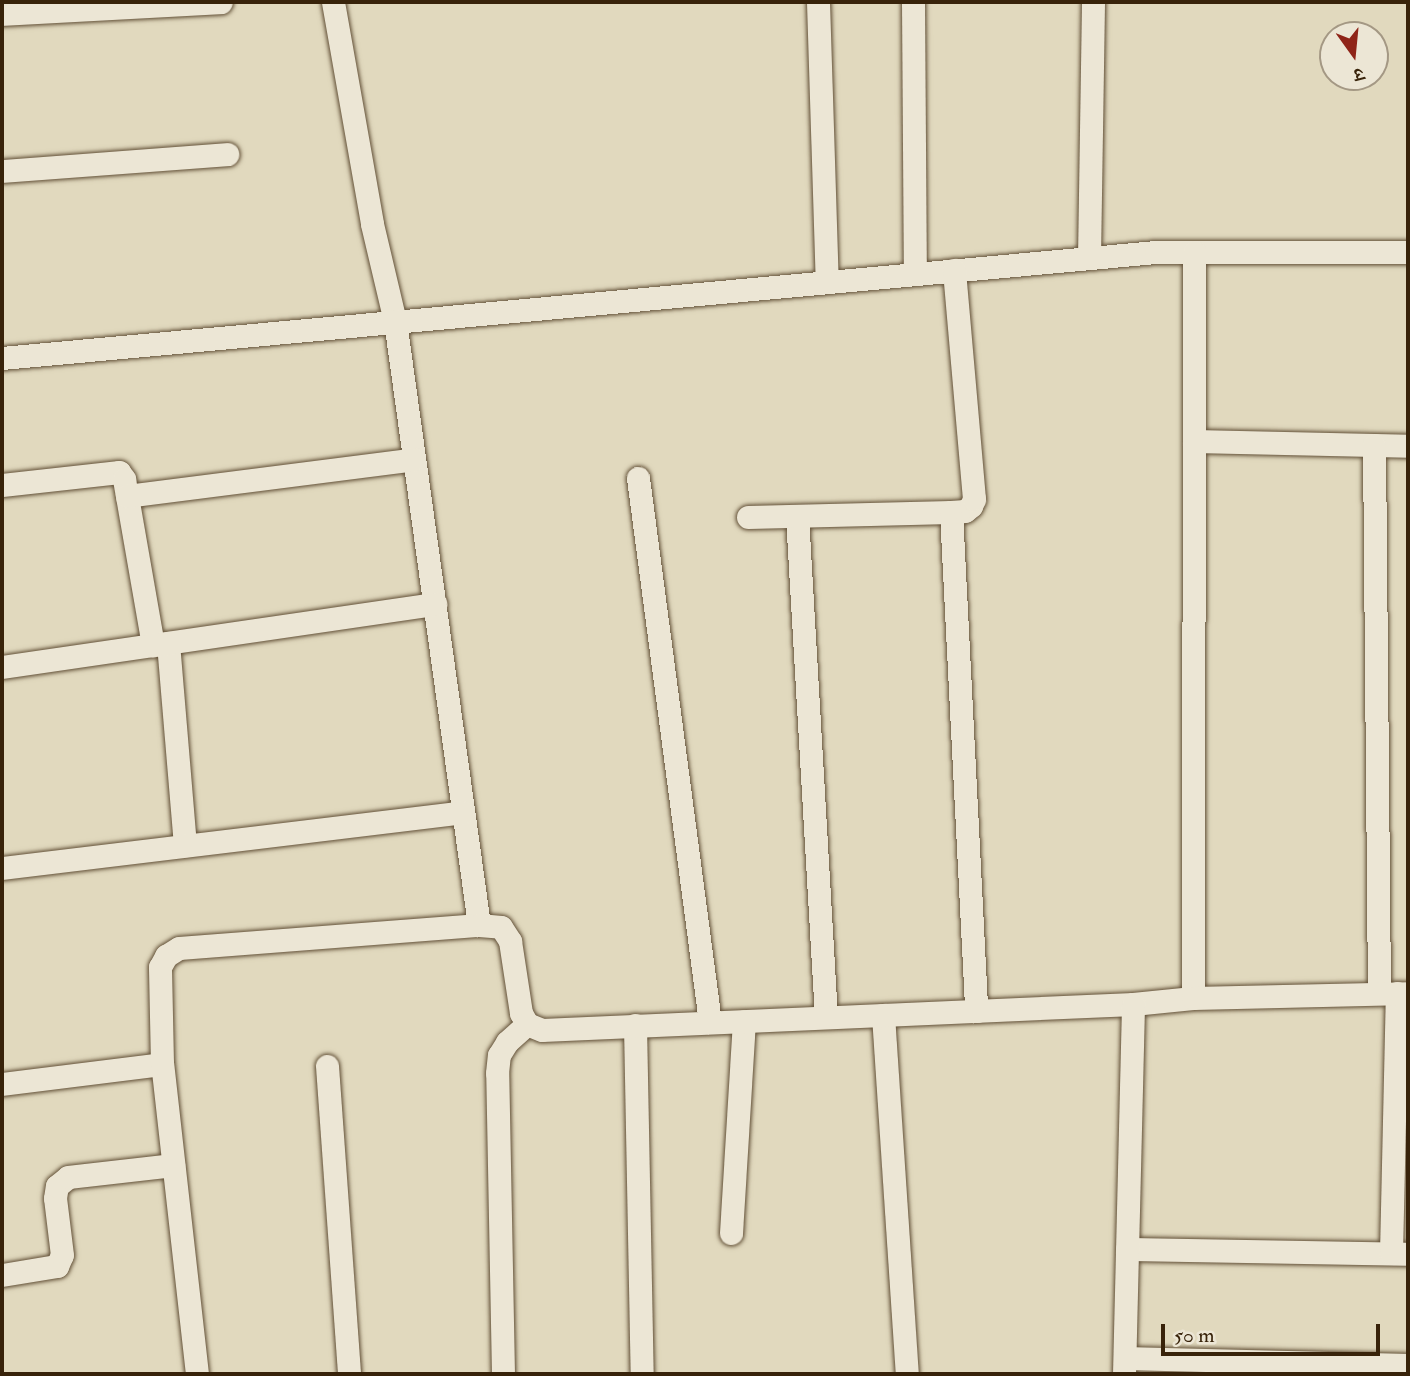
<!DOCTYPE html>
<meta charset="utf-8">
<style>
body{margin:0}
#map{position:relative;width:1410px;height:1376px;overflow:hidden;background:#e1d9be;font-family:"IM FELL Double Pica","Noto Serif Devanagari",serif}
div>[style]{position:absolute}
.roads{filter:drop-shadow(0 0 2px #625037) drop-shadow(0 0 2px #625037)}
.street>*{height:23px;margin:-11.5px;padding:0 11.5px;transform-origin:11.5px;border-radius:11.5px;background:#ece6d5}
span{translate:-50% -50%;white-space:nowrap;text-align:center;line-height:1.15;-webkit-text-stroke:5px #ece6d5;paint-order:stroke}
.frame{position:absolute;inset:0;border:4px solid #38230a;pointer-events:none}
.north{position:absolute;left:1319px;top:21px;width:70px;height:70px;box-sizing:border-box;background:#ece6d5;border:2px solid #a49884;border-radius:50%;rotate:165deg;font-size:19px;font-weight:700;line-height:28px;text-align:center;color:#38230a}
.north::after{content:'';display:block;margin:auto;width:24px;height:32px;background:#8f2418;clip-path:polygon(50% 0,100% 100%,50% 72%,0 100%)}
.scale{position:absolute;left:1161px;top:1324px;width:219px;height:32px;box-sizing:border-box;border:4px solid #38230a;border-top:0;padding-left:9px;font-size:21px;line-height:24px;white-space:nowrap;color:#38230a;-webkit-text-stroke:5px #ece6d5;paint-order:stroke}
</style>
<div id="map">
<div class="roads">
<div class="street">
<i style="left:333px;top:2px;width:225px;rotate:80deg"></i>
<i style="left:372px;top:224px;width:100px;rotate:76.7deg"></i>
<i style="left:395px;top:321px;width:610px;rotate:82.08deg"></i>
<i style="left:818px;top:2px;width:280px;rotate:88.2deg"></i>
<i style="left:913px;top:2px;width:272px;rotate:89.6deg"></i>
<i style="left:2px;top:14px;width:219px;rotate:-3.1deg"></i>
<i style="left:2px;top:171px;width:226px;rotate:-4.3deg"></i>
<i style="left:1089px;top:258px;width:256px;rotate:-89.1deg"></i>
<i style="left:2px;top:358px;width:1159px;rotate:-5.25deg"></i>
<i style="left:1156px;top:252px;width:252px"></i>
<i style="left:1194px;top:441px;width:214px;rotate:1.3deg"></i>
<i style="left:1374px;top:445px;width:548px;rotate:89.48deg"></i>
<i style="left:638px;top:478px;width:549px;rotate:82.46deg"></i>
<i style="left:2px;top:485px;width:118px;rotate:-6.3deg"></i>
<i style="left:119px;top:472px;width:9px;rotate:54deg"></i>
<i style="left:124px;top:479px;width:169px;rotate:80.1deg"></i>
<i style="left:127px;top:496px;width:289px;rotate:-7.3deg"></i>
<i style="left:951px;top:512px;width:500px;rotate:87.1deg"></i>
<i style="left:797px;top:516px;width:502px;rotate:86.69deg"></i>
<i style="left:748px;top:517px;width:203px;rotate:-1.4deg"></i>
<i style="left:951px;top:512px;width:14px;rotate:-4deg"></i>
<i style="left:965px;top:511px;width:8px;rotate:-40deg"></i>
<i style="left:971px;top:506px;width:8px;rotate:-67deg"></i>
<i style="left:974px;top:499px;width:230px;rotate:-95deg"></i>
<i style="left:168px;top:643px;width:203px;rotate:85.2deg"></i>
<i style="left:2px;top:667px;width:438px;rotate:-8.3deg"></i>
<i style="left:2px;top:868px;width:464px;rotate:-6.9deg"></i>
<i style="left:1193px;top:998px;width:746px;rotate:-89.92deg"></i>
<i style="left:883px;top:1015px;width:360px;rotate:86.2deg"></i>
<i style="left:635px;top:1025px;width:349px;rotate:88.9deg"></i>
<i style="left:327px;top:1066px;width:309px;rotate:85.9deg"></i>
<i style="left:2px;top:1084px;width:161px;rotate:-7.1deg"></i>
<i style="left:731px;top:1233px;width:212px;rotate:-86.5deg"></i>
<i style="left:1127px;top:1249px;width:281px;rotate:1deg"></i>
<i style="left:1391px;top:1253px;width:260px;rotate:-88.7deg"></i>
<i style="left:2px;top:1275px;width:56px;rotate:-9.3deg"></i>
<i style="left:57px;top:1266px;width:12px;rotate:-66deg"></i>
<i style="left:62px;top:1255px;width:57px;rotate:-97deg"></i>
<i style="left:55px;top:1198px;width:12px;rotate:-81deg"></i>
<i style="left:57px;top:1186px;width:14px;rotate:-39deg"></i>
<i style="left:68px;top:1177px;width:106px;rotate:-6.5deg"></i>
<i style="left:1125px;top:1358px;width:283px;rotate:1.4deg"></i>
<i style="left:197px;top:1374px;width:312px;rotate:-96.4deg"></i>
<i style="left:162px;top:1064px;width:97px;rotate:-91.2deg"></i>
<i style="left:160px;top:967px;width:13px;rotate:-61deg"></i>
<i style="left:166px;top:956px;width:15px;rotate:-32deg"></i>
<i style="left:179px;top:948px;width:301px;rotate:-4.4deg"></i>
<i style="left:479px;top:925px;width:22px;rotate:5deg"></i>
<i style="left:501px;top:927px;width:17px;rotate:57deg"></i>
<i style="left:510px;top:941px;width:73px;rotate:81.3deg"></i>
<i style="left:521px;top:1013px;width:13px;rotate:61deg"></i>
<i style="left:527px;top:1024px;width:16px;rotate:22deg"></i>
<i style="left:542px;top:1030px;width:592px;rotate:-2.52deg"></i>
<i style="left:1133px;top:1004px;width:60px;rotate:-5.7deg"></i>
<i style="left:1193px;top:998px;width:215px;rotate:-1.3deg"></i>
<i style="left:503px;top:1374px;width:301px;rotate:-91.1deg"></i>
<i style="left:497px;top:1073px;width:18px;rotate:-84deg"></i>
<i style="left:499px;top:1055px;width:15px;rotate:-58deg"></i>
<i style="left:507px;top:1042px;width:27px;rotate:-42deg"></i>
<i style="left:1124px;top:1374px;width:370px;rotate:-88.6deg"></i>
</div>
</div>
<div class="frame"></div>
<div class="north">उ</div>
<div class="scale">50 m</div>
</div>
